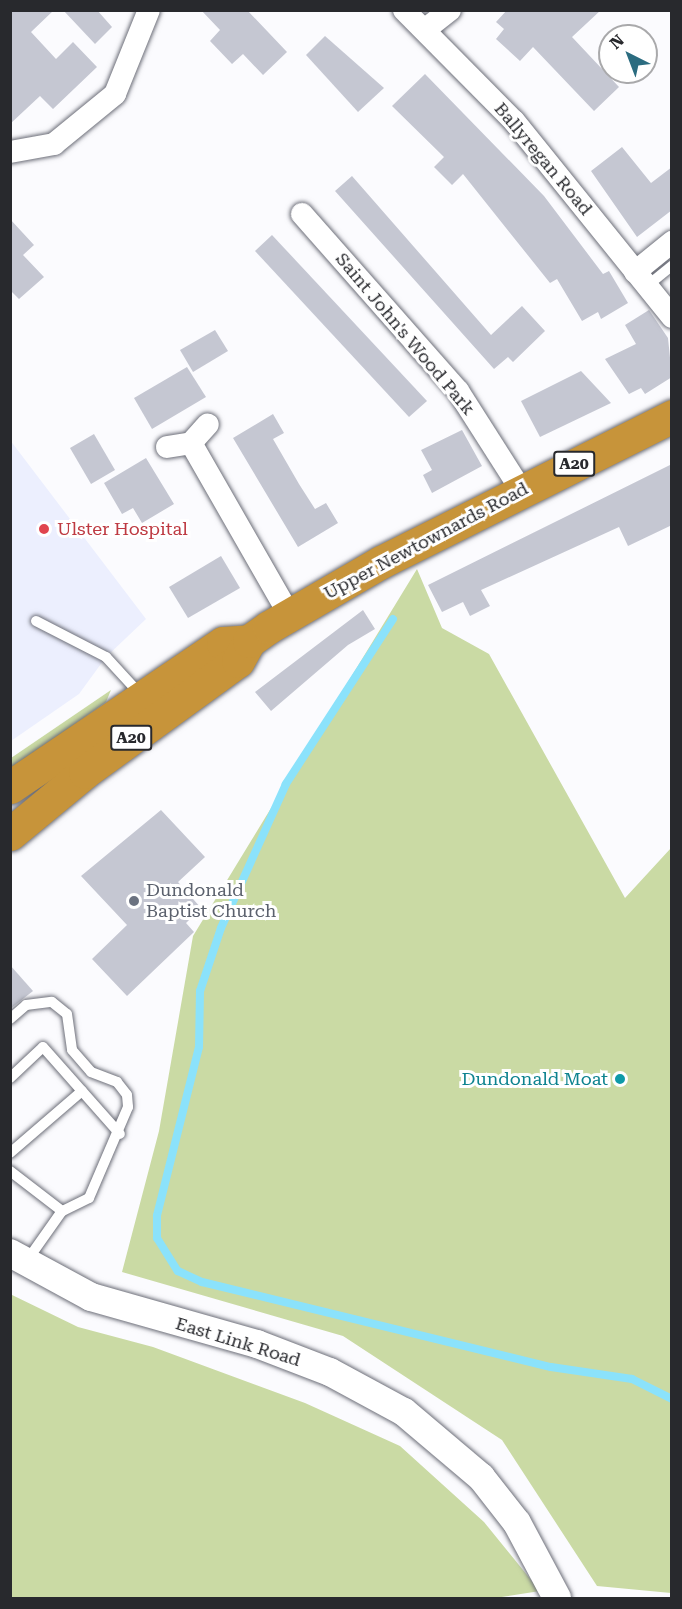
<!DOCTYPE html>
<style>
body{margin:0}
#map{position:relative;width:682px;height:1609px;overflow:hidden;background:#fbfbfe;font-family:"Roboto Serif",serif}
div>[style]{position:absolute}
.built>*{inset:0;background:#eceffe}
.green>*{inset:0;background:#cadaa4}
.stream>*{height:8px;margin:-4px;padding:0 4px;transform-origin:4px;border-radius:4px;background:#8be2fb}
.building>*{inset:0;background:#c5c7d2}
.roads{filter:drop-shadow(0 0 2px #6d6f79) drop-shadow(0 0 2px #6d6f79)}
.service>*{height:10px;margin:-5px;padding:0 5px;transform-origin:5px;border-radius:5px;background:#fff}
.minor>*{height:22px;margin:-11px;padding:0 11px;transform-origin:11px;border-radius:11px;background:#fff}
.tertiary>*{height:28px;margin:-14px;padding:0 14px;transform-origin:14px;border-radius:14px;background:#fff}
.trunk>*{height:33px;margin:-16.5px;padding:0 16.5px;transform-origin:16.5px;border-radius:16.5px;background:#c7943a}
.dots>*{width:16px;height:16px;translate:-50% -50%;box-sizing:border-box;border:3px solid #fff;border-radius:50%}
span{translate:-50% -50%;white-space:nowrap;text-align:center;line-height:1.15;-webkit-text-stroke:6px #fff;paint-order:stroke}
.shield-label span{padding:2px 4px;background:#fff;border:2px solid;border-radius:4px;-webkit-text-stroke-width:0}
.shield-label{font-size:16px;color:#28292d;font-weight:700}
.street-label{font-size:18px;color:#28292d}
.health-label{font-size:18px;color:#be3a42}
.left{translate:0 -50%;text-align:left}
.worship-label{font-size:18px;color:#5b616d}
.culture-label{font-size:18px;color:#0d838f}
.right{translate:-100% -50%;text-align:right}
.frame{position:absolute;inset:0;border:12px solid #28292d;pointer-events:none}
.north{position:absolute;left:598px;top:24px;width:60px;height:60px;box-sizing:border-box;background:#fff;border:2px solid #a9a9ab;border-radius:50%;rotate:318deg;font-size:16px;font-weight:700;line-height:24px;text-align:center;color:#28292d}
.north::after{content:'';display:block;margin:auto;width:21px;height:27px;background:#2b6c80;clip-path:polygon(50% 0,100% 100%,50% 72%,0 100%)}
</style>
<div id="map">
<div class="built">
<i style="clip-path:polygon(10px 440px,146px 619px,106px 657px,79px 694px,11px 741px)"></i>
</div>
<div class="green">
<i style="clip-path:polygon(417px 569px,442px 628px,489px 654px,625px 898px,671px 848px,671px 1593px,597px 1586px,502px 1440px,343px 1336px,122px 1272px,159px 1131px,193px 936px)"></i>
<i style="clip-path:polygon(111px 690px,106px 702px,11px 770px,11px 758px)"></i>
<i style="clip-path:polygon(10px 1294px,78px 1327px,153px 1347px,305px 1403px,400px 1446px,484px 1522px,540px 1591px,495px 1598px,11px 1598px)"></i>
</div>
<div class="stream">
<i style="left:393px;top:619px;width:197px;rotate:123deg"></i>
<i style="left:286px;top:784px;width:158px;rotate:114.3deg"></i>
<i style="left:221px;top:928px;width:66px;rotate:108.4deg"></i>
<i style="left:200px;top:991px;width:56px;rotate:91deg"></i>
<i style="left:199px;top:1047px;width:174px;rotate:104deg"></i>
<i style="left:157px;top:1216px;width:22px;rotate:90deg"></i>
<i style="left:157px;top:1238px;width:39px;rotate:58deg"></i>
<i style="left:178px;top:1271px;width:26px;rotate:25deg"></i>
<i style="left:202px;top:1282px;width:359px;rotate:13.7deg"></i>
<i style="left:551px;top:1367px;width:82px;rotate:8.4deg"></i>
<i style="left:632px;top:1379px;width:45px;rotate:26.6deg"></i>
</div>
<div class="building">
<i style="clip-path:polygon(10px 10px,54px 10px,31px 32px,56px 59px,73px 42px,97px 67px,53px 109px,40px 96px,10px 124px)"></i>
<i style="clip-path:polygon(63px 10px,97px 10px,112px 27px,95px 44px)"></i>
<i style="clip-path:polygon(201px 10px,247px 10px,287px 52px,263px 75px,243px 54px,232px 64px,210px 41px,220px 30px)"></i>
<i style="clip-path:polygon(507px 10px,601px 10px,572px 37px,619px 87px,594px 111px,533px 47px,520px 61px,496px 39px,504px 29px,496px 22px)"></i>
<i style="clip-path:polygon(325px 36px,384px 88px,358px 112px,306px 55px)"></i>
<i style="clip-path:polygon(425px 74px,544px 196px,603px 274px,609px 271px,628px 303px,601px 319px,598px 312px,582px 321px,557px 279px,550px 283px,463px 174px,452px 185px,434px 167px,444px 157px,392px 106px)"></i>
<i style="clip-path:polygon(622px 147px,651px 183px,672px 167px,672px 210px,637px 237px,591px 171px)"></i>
<i style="clip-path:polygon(352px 176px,491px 335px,522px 306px,545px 331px,513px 362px,508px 357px,494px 369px,335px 191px)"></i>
<i style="clip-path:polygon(10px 219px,34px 245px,23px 255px,44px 277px,19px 299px,10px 290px)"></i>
<i style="clip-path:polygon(272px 235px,427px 401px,409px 417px,255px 251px)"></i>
<i style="clip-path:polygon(649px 310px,668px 338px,672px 377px,645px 394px,641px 388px,629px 394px,605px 359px,636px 344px,625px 325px)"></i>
<i style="clip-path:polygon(215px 330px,228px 351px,193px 372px,180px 350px)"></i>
<i style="clip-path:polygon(187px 367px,206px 397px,152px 429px,134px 398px)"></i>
<i style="clip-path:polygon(581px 371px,611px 403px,540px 437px,521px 401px)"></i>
<i style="clip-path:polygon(273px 414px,284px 433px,273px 439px,299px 484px,315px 509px,326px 503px,338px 523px,298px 547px,233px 438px)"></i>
<i style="clip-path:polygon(462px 430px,482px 466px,432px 493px,423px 475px,432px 470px,421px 450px)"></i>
<i style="clip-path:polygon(94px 434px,115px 470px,91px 484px,70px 448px)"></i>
<i style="clip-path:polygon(146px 458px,174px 504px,142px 523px,133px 508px,122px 514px,104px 483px)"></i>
<i style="clip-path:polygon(672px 464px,672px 525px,628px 546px,619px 527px,481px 590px,490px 606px,470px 616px,463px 602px,442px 612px,428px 585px)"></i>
<i style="clip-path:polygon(221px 556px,240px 588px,188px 618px,169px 587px)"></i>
<i style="clip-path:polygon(363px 610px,375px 629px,348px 645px,271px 711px,255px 692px)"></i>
<i style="clip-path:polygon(161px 810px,205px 857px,178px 882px,201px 908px,186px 923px,194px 932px,127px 996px,92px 959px,127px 925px,81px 876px)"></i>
<i style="clip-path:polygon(10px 965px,33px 991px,10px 1009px)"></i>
</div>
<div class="roads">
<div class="service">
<i style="left:647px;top:286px;width:32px;rotate:-39deg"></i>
<i style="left:36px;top:621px;width:79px;rotate:27.2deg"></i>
<i style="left:106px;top:657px;width:50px;rotate:47.4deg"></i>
<i style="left:10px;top:1019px;width:21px;rotate:-41deg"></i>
<i style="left:26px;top:1005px;width:26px;rotate:-7deg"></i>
<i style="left:52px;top:1002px;width:19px;rotate:39deg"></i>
<i style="left:67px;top:1014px;width:36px;rotate:82deg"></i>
<i style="left:72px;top:1050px;width:29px;rotate:49deg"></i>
<i style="left:91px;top:1072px;width:28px;rotate:21deg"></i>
<i style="left:117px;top:1082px;width:16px;rotate:52deg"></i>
<i style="left:127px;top:1095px;width:12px;rotate:85deg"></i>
<i style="left:128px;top:1107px;width:99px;rotate:113.2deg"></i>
<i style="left:89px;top:1198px;width:30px;rotate:154deg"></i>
<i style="left:62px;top:1211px;width:62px;rotate:125.2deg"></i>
<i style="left:10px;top:1078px;width:45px;rotate:-43.2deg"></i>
<i style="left:43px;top:1047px;width:116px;rotate:48.5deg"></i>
<i style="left:10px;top:1153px;width:95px;rotate:-40.7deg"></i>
<i style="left:10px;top:1171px;width:66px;rotate:37.6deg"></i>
</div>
<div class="minor">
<i style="left:404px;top:10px;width:156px;rotate:45.3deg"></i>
<i style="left:514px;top:121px;width:252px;rotate:51.1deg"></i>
<i style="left:427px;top:28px;width:29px;rotate:-38deg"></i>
<i style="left:10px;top:152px;width:45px;rotate:-10.3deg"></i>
<i style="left:54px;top:144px;width:79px;rotate:-39.3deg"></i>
<i style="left:115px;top:94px;width:91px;rotate:-68deg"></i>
<i style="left:302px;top:214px;width:236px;rotate:48.6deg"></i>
<i style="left:458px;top:391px;width:117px;rotate:57.5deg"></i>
<i style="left:635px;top:272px;width:48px;rotate:-39deg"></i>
<i style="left:191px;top:443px;width:197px;rotate:60.2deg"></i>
<i style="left:167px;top:447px;width:24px;rotate:-9deg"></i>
<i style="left:191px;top:443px;width:25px;rotate:-48deg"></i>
</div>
<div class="tertiary">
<i style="left:10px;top:1253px;width:92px;rotate:28.5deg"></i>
<i style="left:91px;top:1297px;width:173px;rotate:15.8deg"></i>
<i style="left:257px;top:1344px;width:78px;rotate:21deg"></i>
<i style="left:330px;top:1372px;width:84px;rotate:28.4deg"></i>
<i style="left:404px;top:1412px;width:101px;rotate:40.2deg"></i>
<i style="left:481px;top:1477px;width:58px;rotate:52deg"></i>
<i style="left:517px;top:1523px;width:85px;rotate:61.9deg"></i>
</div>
<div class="trunk">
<i style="left:10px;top:787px;width:257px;rotate:-34.1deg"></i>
<i style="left:223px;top:643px;width:26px;rotate:-4deg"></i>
<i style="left:10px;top:834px;width:97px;rotate:-39.6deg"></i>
<i style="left:85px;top:772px;width:189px;rotate:-36deg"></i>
<i style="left:238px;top:661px;width:23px;rotate:-61deg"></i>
<i style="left:249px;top:641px;width:24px;rotate:-35deg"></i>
<i style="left:269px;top:627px;width:129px;rotate:-30.1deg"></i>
<i style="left:381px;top:562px;width:326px;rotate:-26.6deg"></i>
</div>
</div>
<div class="dots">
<i style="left:44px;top:529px;background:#e0444e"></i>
<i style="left:134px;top:901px;background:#6b7280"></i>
<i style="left:620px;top:1079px;background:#0f9aa8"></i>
</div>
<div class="shield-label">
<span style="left:574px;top:464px">A20</span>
<span style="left:131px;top:738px">A20</span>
</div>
<div class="street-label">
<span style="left:543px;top:159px;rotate:50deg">Ballyregan Road</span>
<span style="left:405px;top:334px;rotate:50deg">Saint John's Wood Park</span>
<span style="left:426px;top:541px;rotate:-28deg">Upper Newtownards Road</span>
<span style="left:238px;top:1342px;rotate:17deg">East Link Road</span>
</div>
<div class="health-label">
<span class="left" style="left:57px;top:529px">Ulster Hospital</span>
</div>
<div class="worship-label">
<span class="left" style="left:146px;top:901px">Dundonald<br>Baptist Church</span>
</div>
<div class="culture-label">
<span class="right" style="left:608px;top:1079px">Dundonald Moat</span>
</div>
<div class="frame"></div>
<div class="north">N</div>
</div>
